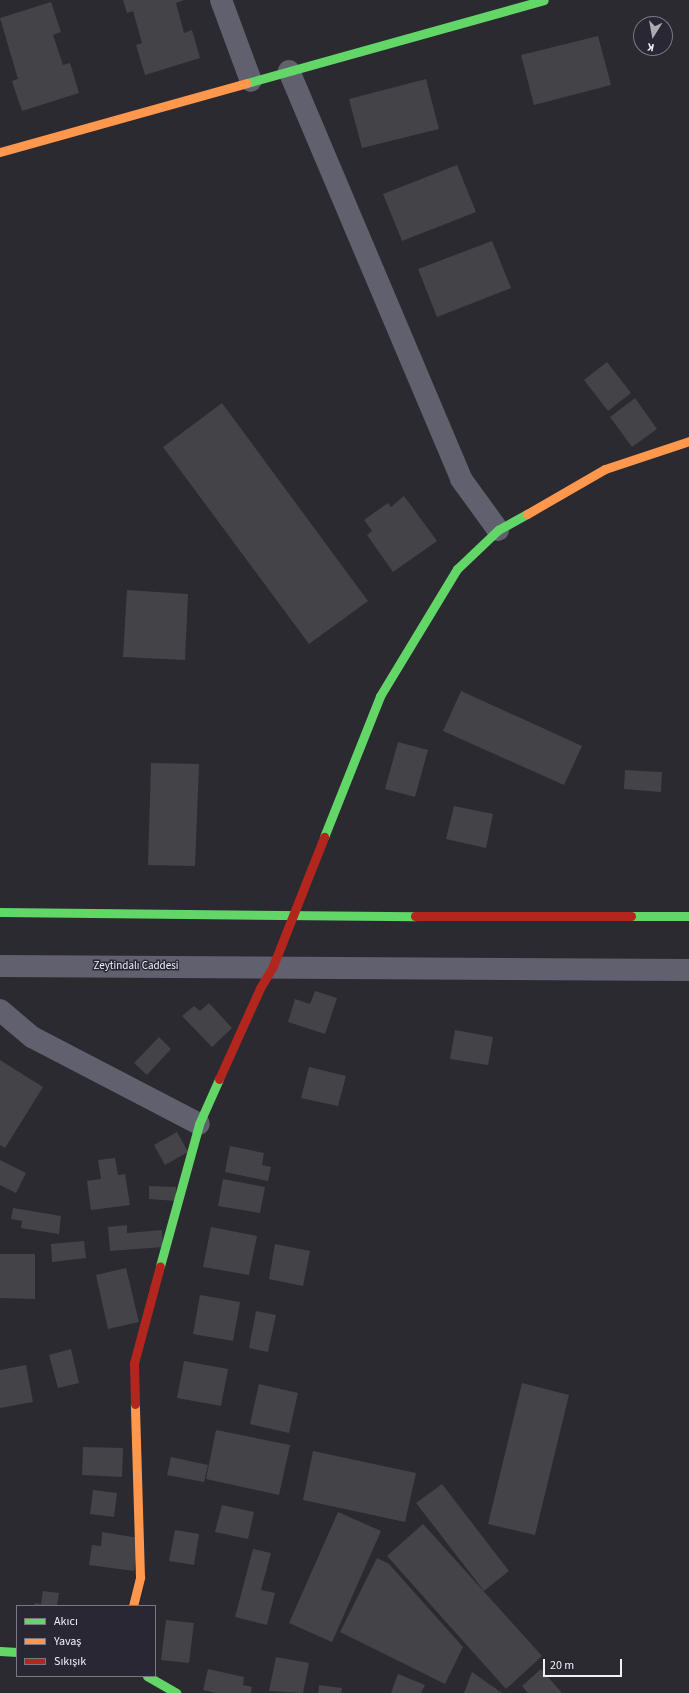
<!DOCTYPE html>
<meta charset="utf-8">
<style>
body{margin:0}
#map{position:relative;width:689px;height:1693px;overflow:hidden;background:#2a2a30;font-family:"Source Sans 3",sans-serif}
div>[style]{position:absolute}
.building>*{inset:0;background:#434348}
.street>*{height:22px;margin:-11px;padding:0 11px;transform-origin:11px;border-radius:11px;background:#61606f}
.fast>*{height:9px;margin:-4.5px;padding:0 4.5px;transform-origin:4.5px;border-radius:4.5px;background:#63d668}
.slow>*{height:9px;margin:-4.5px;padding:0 4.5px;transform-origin:4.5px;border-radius:4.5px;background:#ff974d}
.jam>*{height:9px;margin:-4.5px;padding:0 4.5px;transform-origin:4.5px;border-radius:4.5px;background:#b3261e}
span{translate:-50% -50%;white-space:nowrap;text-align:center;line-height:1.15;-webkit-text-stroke:3px #282733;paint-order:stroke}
.street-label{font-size:11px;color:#f0f0f8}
.legend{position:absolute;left:16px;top:1605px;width:140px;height:72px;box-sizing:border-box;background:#282733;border:1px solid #787782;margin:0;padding:5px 7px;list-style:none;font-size:12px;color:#f0f0f8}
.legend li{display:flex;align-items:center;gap:8px;height:20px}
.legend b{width:20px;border:1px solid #787782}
.north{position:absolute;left:633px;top:16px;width:40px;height:40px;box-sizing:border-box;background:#282733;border:1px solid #787782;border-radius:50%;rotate:191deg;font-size:11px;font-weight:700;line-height:16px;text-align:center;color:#f0f0f8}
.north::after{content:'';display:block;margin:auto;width:14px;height:18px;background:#ababb2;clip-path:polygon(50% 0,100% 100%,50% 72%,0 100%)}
.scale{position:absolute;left:543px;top:1659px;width:79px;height:18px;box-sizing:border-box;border:2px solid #f0f0f8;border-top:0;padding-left:5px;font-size:12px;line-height:14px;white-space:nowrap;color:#f0f0f8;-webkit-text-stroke:3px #282733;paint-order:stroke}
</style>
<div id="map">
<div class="building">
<i style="clip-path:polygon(123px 0,184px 0,176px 3px,184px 33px,192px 30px,200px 58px,145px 75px,136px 45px,142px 43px,133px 11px,127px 13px)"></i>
<i style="clip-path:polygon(51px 2px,61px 32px,53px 35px,63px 65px,70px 63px,79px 93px,22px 111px,12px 81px,18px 79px,0 18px)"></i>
<i style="clip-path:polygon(598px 36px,611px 85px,534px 105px,521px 55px)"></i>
<i style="clip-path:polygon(426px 79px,439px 129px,362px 148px,349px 99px)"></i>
<i style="clip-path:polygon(457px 165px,476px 212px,402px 241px,383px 194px)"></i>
<i style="clip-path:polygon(492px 241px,511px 288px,437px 317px,418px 269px)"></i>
<i style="clip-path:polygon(607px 362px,631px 393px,608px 411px,584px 380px)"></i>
<i style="clip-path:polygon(635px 398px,657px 429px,632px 447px,610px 417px)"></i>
<i style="clip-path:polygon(222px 403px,368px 601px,309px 644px,163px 447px)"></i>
<i style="clip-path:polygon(404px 496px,437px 541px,393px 572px,367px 535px,372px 531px,364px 520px,388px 503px,391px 507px)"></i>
<i style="clip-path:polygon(127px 590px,188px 594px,185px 660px,123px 657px)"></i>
<i style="clip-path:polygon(461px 691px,582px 746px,564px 785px,443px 731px)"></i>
<i style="clip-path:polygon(398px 742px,428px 750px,415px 797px,385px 789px)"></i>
<i style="clip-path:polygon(151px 763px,199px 764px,195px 866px,148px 865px)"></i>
<i style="clip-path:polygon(625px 770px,662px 772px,661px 792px,624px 789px)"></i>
<i style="clip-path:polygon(454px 806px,493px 814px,486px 848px,446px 839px)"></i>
<i style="clip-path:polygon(315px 991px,337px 998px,325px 1034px,288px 1022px,295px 999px,310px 1004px)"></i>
<i style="clip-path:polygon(209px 1003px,232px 1028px,212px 1047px,182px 1016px,194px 1006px,200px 1011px)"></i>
<i style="clip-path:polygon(455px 1030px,493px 1037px,488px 1065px,450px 1059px)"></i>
<i style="clip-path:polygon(159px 1037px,171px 1049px,147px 1075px,134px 1063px)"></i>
<i style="clip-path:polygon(0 1060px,43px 1087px,5px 1148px,0 1145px)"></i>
<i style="clip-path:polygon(309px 1067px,346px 1076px,338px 1106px,301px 1098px)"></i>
<i style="clip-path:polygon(177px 1132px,188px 1152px,165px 1165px,154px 1145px)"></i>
<i style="clip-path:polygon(230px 1146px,264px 1153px,262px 1165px,271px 1167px,268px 1181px,225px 1172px)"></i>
<i style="clip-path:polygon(115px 1158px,118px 1175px,125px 1174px,130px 1205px,91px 1210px,87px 1181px,101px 1179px,98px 1160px)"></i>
<i style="clip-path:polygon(0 1160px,26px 1173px,16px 1193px,0 1185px)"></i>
<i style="clip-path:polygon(223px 1179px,265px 1187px,260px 1213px,218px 1206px)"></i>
<i style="clip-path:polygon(149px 1186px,176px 1187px,176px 1201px,149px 1199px)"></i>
<i style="clip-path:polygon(13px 1208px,61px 1216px,59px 1234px,21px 1228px,22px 1221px,11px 1219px)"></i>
<i style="clip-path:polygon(127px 1225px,127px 1233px,162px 1230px,163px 1247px,110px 1251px,108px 1227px)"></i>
<i style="clip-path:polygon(211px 1227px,257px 1236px,249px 1275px,203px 1267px)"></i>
<i style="clip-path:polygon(84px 1241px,86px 1258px,52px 1262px,51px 1244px)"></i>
<i style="clip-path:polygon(275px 1244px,310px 1251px,303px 1286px,269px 1279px)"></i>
<i style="clip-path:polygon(0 1254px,35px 1254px,35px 1299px,0 1298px)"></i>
<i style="clip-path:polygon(126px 1268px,139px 1322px,108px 1329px,96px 1275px)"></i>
<i style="clip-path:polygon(200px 1295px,240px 1302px,233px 1341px,193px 1334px)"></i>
<i style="clip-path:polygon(256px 1311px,276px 1315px,268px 1352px,249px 1348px)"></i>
<i style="clip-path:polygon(71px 1349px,79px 1383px,58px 1388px,49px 1355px)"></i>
<i style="clip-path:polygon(184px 1361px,228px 1369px,221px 1406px,177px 1398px)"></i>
<i style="clip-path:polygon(26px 1365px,33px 1402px,0 1408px,0 1370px)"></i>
<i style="clip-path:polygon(522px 1383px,569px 1395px,535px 1535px,488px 1524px)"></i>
<i style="clip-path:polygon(259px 1384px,298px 1393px,289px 1433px,250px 1424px)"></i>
<i style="clip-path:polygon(216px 1430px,290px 1445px,279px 1495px,206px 1479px)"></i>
<i style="clip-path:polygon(83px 1447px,123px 1448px,122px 1477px,82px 1475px)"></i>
<i style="clip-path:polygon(313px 1451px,416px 1473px,405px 1522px,303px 1500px)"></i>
<i style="clip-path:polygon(171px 1457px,208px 1465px,204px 1482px,167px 1475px)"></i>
<i style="clip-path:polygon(442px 1484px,509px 1571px,484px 1591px,416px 1503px)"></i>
<i style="clip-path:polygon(93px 1490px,117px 1493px,114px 1517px,90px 1514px)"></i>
<i style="clip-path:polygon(222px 1505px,254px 1512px,248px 1539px,215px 1532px)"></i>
<i style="clip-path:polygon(338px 1512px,381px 1531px,332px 1642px,289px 1623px)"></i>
<i style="clip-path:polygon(423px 1524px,542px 1656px,506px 1689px,387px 1556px)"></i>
<i style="clip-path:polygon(175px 1530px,199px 1534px,194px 1565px,169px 1561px)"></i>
<i style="clip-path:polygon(102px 1532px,139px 1538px,134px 1571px,89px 1565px,92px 1545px,101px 1546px)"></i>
<i style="clip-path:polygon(253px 1549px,271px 1553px,261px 1590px,275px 1593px,267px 1625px,235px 1617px)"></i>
<i style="clip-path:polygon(377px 1558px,389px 1564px,463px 1647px,445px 1684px,340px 1632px)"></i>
<i style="clip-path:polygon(43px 1591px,59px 1593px,57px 1605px,60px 1606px,35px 1606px,35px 1603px,41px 1604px)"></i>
<i style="clip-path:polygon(166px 1620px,194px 1623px,189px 1663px,161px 1660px)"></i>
<i style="clip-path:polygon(276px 1657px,309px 1663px,303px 1693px,269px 1691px)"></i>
<i style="clip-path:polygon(208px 1669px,244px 1677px,243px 1685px,252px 1687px,251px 1693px,216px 1693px,203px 1690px)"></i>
<i style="clip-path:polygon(541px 1669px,562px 1693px,528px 1693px,522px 1686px)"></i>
<i style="clip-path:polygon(472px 1672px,502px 1693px,464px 1693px)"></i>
<i style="clip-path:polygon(398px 1674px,425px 1685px,421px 1693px,391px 1693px)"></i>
<i style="clip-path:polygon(319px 1685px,342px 1688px,341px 1693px,318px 1693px)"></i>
</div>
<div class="street">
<i style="left:221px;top:0;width:86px;rotate:69.7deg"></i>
<i style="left:289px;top:71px;width:443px;rotate:67.1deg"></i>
<i style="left:461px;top:479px;width:63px;rotate:54deg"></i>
<i style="left:0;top:966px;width:689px;rotate:0.33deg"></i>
<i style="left:0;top:1010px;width:42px;rotate:40.2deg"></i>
<i style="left:32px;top:1037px;width:188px;rotate:27.5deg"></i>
</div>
<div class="fast">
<i style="left:247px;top:83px;width:308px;rotate:-15.6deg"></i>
<i style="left:324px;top:837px;width:152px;rotate:-68.3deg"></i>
<i style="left:380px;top:696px;width:149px;rotate:-58.8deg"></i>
<i style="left:457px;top:569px;width:57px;rotate:-43.6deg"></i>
<i style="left:498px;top:530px;width:33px;rotate:-29deg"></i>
<i style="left:0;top:912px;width:415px;rotate:0.6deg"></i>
<i style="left:631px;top:916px;width:58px"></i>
<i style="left:160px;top:1266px;width:147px;rotate:-74.6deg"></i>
<i style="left:199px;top:1124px;width:49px;rotate:-66deg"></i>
<i style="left:0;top:1651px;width:17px;rotate:3deg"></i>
<i style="left:147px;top:1676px;width:34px;rotate:30deg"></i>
</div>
<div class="slow">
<i style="left:0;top:152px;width:256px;rotate:-15.6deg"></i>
<i style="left:527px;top:514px;width:90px;rotate:-30deg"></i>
<i style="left:605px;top:469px;width:89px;rotate:-18.4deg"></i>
<i style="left:133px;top:1606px;width:30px;rotate:-76deg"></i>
<i style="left:140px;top:1577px;width:173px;rotate:-91.7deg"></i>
</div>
<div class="jam">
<i style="left:415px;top:916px;width:216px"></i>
<i style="left:219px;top:1079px;width:100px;rotate:-65.7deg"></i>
<i style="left:260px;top:988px;width:26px;rotate:-59deg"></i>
<i style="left:273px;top:966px;width:139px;rotate:-68.4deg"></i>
<i style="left:135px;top:1404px;width:41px;rotate:-91.4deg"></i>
<i style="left:134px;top:1363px;width:100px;rotate:-75deg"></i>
</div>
<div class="street-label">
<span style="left:136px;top:966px">Zeytindalı Caddesi</span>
</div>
<ul class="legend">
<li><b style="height:5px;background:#63d668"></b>Akıcı</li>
<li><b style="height:5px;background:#ff974d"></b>Yavaş</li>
<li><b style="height:5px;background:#b3261e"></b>Sıkışık</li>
</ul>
<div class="north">K</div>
<div class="scale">20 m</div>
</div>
